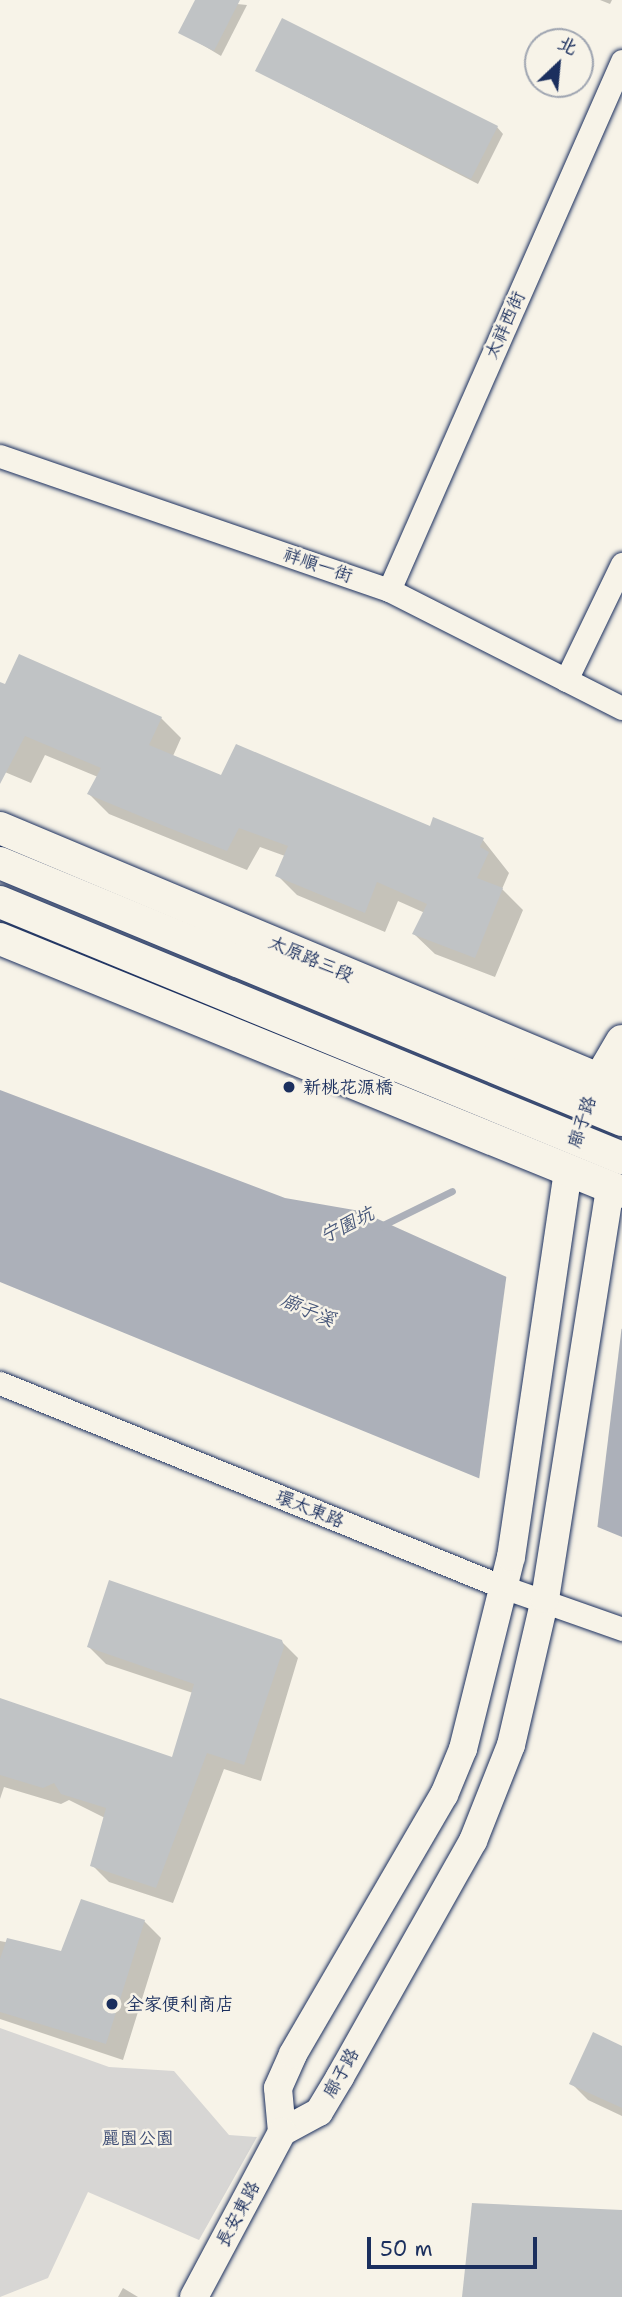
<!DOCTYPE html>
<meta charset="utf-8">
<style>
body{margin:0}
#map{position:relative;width:622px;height:2297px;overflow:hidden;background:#f7f3e8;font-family:"Shantell Sans","LXGW WenKai TC",sans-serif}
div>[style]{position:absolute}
.green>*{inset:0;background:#d7d6d4}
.water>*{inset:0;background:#acb0b9}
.pier>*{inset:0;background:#f7f3e8}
.shadow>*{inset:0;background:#0003}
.stream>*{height:7px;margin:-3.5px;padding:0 3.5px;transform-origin:3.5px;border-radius:3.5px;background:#acb0b9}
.building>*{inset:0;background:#c0c3c5}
.roads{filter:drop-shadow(0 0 2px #1b2f5e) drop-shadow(0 0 2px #1b2f5e)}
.minor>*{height:23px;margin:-11.5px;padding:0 11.5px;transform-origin:11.5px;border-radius:11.5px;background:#f7f3e8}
.tertiary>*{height:28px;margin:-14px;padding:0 14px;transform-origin:14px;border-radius:14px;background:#f7f3e8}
.secondary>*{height:32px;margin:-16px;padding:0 16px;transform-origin:16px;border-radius:16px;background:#f7f3e8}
.dots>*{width:19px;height:19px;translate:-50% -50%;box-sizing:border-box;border:4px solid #f7f3e8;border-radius:50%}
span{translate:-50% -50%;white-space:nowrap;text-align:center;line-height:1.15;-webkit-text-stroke:5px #f7f3e8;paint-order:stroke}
.street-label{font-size:18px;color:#1b2f5e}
.poi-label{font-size:18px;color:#1b2f5e}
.left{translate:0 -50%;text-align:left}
.park-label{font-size:18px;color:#415076}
.water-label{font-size:19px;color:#465679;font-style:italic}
.north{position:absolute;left:524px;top:28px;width:70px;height:70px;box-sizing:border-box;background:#f7f3e8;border:2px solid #9fa5b1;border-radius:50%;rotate:26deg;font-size:19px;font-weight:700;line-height:28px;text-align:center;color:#1b2f5e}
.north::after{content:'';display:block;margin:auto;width:24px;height:32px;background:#1b2f5e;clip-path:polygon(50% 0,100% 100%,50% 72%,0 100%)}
.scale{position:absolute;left:367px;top:2237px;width:170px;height:32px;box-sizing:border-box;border:4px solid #1b2f5e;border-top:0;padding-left:9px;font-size:21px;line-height:24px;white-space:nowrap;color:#1b2f5e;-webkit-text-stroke:5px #f7f3e8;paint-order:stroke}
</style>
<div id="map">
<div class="green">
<i style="clip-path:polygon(0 2028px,109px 2067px,174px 2071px,229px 2135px,257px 2137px,199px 2240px,88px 2192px,48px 2278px,0 2297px)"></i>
</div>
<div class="water">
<i style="clip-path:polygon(0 1090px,285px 1198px,360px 1211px,622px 1329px,622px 1537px,0 1282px)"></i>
</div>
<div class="pier">
<i style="clip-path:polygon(507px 1272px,622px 1325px,597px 1530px,479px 1480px)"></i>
</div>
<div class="shadow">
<i style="clip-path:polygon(197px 0,247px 5px,221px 56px,181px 32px)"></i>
<i style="clip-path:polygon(600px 0,612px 0,610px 4px)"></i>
<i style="clip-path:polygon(257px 71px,497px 127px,503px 134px,478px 184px)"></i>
<i style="clip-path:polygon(19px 656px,161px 718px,181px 738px,173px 756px,222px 777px,483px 840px,509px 873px,502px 889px,523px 910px,495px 977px,435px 954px,414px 934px,425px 913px,398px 901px,385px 932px,297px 895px,277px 875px,285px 856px,260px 847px,247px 870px,109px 814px,89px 794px,98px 777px,45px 755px,31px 783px,0 770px,0 684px,6px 687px)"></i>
<i style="clip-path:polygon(281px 1641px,298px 1658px,261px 1781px,224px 1769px,173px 1903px,109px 1882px,92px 1865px,105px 1818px,69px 1800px,61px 1804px,4px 1787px,0 1799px,0 1699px,173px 1759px,193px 1693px,106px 1664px,89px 1647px)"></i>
<i style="clip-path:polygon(144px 1921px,161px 1938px,123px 2060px,0 2019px,0 1941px,62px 1953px)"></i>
<i style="clip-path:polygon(622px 2048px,622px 2116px,588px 2100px,571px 2083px)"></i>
<i style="clip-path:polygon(123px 2288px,138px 2297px,118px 2297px)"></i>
</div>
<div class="stream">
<i style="left:381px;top:1226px;width:79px;rotate:-26.2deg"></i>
</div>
<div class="building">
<i style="clip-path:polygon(195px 0,240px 0,214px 51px,178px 33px)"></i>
<i style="clip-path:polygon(282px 18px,498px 126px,471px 179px,255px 71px)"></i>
<i style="clip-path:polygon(19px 654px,162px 717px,149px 745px,221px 775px,236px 744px,430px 826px,433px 817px,484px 838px,480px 847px,489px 852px,477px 878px,503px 888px,475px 958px,412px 934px,427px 904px,377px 882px,365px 913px,275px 876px,288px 846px,239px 828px,227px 851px,169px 828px,87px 794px,101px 768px,25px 736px,0 784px,0 682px,5px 684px)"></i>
<i style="clip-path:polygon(109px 1580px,282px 1640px,284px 1647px,244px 1765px,207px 1753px,156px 1888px,90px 1866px,106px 1808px,61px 1794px,54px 1783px,43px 1788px,0 1775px,0 1698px,172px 1757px,194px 1684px,87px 1647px)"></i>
<i style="clip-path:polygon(81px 1899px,145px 1920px,106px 2044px,0 2012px,0 1959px,7px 1938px,61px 1951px)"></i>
<i style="clip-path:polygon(593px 2032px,622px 2046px,622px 2108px,569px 2084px)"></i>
<i style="clip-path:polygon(472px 2203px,622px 2210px,622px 2297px,462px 2297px)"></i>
</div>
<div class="roads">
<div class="minor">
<i style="left:0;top:456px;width:411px;rotate:19deg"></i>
<i style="left:389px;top:590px;width:261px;rotate:26.9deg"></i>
<i style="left:389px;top:590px;width:578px;rotate:-66.23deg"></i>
<i style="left:566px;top:680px;width:129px;rotate:-64.2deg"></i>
<i style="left:0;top:1383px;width:543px;rotate:22.08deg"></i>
<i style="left:503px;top:1587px;width:126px;rotate:19.4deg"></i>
</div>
<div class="tertiary">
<i style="left:282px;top:2132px;width:42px;rotate:-28.4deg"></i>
<i style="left:319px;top:2112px;width:41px;rotate:-59deg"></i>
<i style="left:340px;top:2077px;width:271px;rotate:-60.6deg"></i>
<i style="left:473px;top:1841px;width:103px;rotate:-68.4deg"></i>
<i style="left:511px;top:1745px;width:150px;rotate:-76.9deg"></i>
<i style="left:545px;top:1599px;width:417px;rotate:-81deg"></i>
<i style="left:282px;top:2132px;width:44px;rotate:-95.2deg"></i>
<i style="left:278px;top:2088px;width:37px;rotate:-66deg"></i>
<i style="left:293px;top:2054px;width:300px;rotate:-59.8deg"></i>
<i style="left:444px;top:1795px;width:50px;rotate:-67.6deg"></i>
<i style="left:463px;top:1749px;width:198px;rotate:-76deg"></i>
<i style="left:511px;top:1557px;width:392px;rotate:-81.6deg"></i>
<i style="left:194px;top:2297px;width:187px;rotate:-61.9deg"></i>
</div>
<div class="secondary">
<i style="left:0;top:828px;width:675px;rotate:22.76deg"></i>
<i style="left:0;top:863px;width:673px;rotate:22.45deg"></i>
<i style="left:0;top:902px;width:673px;rotate:22.37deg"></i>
<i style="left:0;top:939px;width:671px;rotate:22.13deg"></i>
<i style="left:589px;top:1097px;width:65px;rotate:-59.5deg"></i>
</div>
</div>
<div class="dots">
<i style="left:289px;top:1087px;background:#1b2f5e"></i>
<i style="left:112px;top:2004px;background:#1b2f5e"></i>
</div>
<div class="street-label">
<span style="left:505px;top:325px;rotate:-66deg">太祥西街</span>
<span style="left:318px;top:565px;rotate:19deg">祥順一街</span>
<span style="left:311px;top:959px;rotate:23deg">太原路三段</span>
<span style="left:582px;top:1122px;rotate:-72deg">廍子路</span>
<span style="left:310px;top:1509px;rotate:22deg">環太東路</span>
<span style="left:341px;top:2073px;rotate:-61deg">廍子路</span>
<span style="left:238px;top:2214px;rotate:-62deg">長安東路</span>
</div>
<div class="poi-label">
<span class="left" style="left:303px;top:1087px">新桃花源橋</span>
<span class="left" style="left:126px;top:2004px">全家便利商店</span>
</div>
<div class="park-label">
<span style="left:138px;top:2138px">麗園公園</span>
</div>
<div class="water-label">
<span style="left:347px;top:1225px;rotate:-26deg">宁園坑</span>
<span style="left:308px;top:1310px;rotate:23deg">廍子溪</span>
</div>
<div class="north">北</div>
<div class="scale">50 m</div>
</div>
